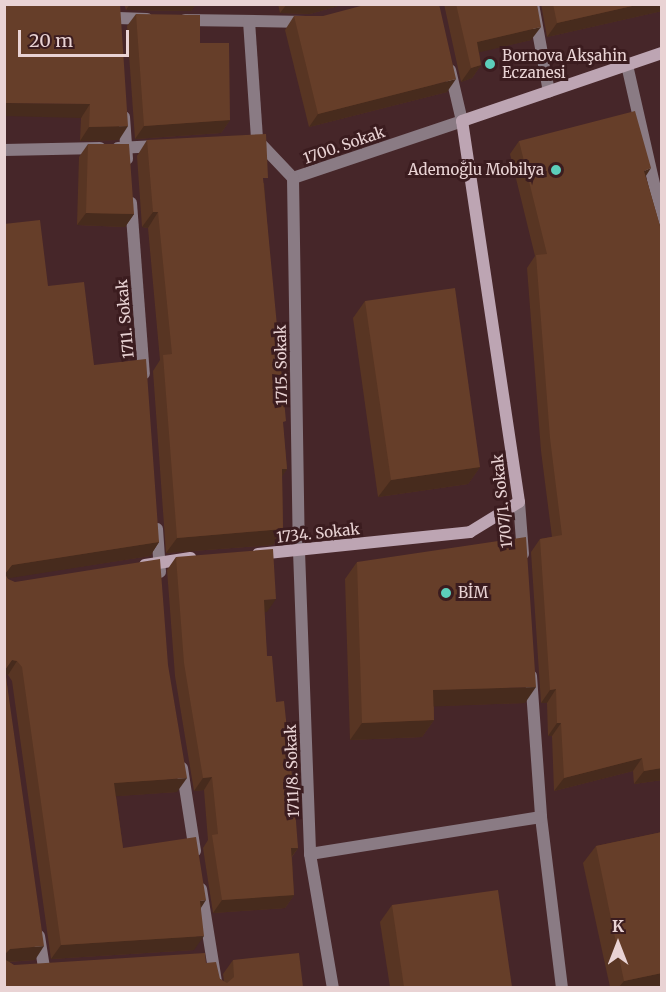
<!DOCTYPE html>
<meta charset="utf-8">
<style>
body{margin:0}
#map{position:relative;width:666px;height:992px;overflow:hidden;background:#462629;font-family:Merriweather,serif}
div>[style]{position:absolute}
.street>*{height:12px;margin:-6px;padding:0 6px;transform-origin:6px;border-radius:6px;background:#8a7b84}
.secondary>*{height:12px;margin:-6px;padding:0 6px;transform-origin:6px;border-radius:6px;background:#bda5b3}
.wall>*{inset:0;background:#583523}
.shaded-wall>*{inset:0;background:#472b1d}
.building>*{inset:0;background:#663e29}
.dots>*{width:16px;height:16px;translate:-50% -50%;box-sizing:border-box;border:3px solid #3b1c1f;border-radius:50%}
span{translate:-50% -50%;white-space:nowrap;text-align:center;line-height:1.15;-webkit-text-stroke:6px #3b1c1f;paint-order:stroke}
.poi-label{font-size:15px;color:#e9d3d4}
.left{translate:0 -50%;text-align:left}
.right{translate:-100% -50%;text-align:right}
.street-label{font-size:15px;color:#e9d3d4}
.frame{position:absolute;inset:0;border:6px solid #e9d3d4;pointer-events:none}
.north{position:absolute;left:588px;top:914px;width:60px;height:60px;-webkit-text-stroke:4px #3b1c1f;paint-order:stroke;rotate:0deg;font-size:16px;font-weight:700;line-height:24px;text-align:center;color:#e9d3d4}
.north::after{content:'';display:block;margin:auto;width:21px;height:27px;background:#e9d3d4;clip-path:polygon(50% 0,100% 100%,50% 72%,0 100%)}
.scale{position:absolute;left:18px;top:30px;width:111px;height:27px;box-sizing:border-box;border:3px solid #e9d3d4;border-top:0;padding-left:8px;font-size:18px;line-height:21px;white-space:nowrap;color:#e9d3d4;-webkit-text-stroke:4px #3b1c1f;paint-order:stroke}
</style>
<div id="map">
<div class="street">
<i style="left:533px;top:4px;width:89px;rotate:79.7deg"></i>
<i style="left:118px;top:18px;width:29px;rotate:2deg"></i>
<i style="left:185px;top:20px;width:121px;rotate:0.9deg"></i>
<i style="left:249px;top:21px;width:118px;rotate:86.1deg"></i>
<i style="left:627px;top:65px;width:158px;rotate:77.2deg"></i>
<i style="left:124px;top:117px;width:42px;rotate:85.9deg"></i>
<i style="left:256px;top:139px;width:54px;rotate:46.5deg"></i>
<i style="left:293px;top:178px;width:178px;rotate:-18.6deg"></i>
<i style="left:462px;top:121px;width:52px;rotate:-103.2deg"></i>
<i style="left:118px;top:148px;width:39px;rotate:-3deg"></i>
<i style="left:4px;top:150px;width:96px;rotate:-1.2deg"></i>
<i style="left:293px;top:178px;width:373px;rotate:89.1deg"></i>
<i style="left:299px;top:551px;width:303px;rotate:87.9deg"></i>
<i style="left:310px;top:854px;width:136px;rotate:80.3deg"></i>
<i style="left:131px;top:203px;width:171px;rotate:85.7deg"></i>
<i style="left:519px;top:502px;width:52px;rotate:85.6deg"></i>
<i style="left:157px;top:529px;width:43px;rotate:86deg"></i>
<i style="left:531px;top:676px;width:141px;rotate:85.9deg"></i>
<i style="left:541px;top:817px;width:172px;rotate:83deg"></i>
<i style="left:182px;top:768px;width:84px;rotate:81.1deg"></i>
<i style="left:310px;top:854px;width:234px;rotate:-9.1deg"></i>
<i style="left:201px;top:889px;width:100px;rotate:80.8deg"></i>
<i style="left:39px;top:936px;width:32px;rotate:81deg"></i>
</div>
<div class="secondary">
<i style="left:258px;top:554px;width:213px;rotate:-5.9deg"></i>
<i style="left:470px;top:532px;width:57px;rotate:-31.5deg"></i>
<i style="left:519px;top:502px;width:385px;rotate:-98.5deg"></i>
<i style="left:462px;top:121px;width:211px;rotate:-18.8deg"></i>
<i style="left:145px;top:565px;width:46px;rotate:-8.8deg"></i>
</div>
<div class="wall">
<i style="clip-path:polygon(120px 4px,119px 140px,80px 141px,81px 118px)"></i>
<i style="clip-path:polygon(124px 4px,196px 4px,191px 11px,126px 10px)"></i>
<i style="clip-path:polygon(278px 4px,345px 4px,310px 14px,280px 13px)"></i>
<i style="clip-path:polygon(444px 4px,537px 4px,531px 40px,479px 52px,481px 65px,472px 78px,461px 82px)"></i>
<i style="clip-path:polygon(541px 4px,662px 4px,662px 11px,547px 37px)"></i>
<i style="clip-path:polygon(136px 14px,200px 43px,230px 120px,221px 133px,135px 139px,127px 26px)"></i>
<i style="clip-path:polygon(294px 16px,323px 16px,447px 92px,309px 127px,285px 30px)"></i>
<i style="clip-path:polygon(147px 140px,264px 183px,283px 426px,287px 469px,282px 476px,283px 529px,273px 545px,166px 553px,153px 371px,160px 360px,148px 228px,142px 227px,137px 156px)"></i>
<i style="clip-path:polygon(519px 141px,646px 177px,662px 233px,662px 780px,634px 784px,633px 771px,554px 791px,552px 736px,548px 736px,547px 703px,541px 703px,531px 552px,540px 539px,552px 537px,541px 451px,527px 268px,535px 256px,510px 154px)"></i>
<i style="clip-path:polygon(88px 144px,134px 214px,125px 227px,77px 225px,79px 157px)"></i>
<i style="clip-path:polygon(4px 224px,48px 286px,94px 365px,159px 542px,150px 556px,7px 578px,177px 792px,116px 796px,123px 848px,201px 908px,194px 950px,51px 959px,12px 681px,8px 675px,6px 674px,35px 960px,9px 962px,14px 965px,206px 963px,220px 979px,224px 981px,223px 974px,233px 960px,303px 987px,4px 987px)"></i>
<i style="clip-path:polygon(365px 301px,480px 467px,468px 484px,378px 497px,353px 318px)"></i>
<i style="clip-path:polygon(176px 557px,267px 612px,264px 612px,267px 656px,276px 702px,298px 848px,292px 857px,294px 895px,285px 908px,213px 913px,203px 848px,208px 840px,204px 790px,194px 791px,175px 676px,167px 570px)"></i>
<i style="clip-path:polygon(357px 562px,525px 703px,434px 706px,434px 720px,422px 737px,350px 740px,345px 579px)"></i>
<i style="clip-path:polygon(662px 832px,662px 987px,610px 987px,583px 863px,596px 846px)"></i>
<i style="clip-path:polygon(392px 905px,512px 987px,390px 987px,380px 922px)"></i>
</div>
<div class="shaded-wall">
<i style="clip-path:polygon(130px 4px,196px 4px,191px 11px,126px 10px)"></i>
<i style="clip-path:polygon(287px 4px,345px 4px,310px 14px,280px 13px)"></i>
<i style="clip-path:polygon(641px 4px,662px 4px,662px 11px,547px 37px,557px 23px)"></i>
<i style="clip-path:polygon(541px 27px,531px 40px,468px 55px,477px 42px)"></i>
<i style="clip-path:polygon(481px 65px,472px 78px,461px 82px,471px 68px)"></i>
<i style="clip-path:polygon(456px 79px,447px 92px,309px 127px,318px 114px)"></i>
<i style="clip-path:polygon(4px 103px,90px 104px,81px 118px,4px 116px)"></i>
<i style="clip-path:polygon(230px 120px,221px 133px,135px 139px,144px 126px)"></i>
<i style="clip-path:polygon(128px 126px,119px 140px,80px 141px,89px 127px)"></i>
<i style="clip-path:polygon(651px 168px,642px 182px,644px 171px)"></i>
<i style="clip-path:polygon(153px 212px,158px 212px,148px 228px,142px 227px)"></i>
<i style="clip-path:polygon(86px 213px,134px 214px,125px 227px,77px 225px)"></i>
<i style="clip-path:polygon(480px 467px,468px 484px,378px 497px,391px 480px)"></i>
<i style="clip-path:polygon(282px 469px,287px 469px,277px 484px)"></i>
<i style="clip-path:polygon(283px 529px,273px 545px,166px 553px,177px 538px)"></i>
<i style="clip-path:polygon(159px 542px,150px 556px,4px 579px,4px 575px,12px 565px)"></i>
<i style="clip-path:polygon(276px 599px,267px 612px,255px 613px,264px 600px)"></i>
<i style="clip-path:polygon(12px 660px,17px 661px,8px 675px,4px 674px,4px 671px)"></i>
<i style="clip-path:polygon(536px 687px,525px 703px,421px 707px,433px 690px)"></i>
<i style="clip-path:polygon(556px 689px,547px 703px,541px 703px,550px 690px)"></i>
<i style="clip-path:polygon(434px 720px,422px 737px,350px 740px,362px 723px)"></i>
<i style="clip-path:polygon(557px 723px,561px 723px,552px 736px,548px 736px)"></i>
<i style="clip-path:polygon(642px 758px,633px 771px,554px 791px,564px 778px)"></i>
<i style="clip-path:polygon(662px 768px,662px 780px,634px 784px,644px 771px)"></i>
<i style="clip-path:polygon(212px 777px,204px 790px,194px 791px,203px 778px)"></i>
<i style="clip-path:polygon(187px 778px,177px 792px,105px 797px,114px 783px)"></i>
<i style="clip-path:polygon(291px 848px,298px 848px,289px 860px)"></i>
<i style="clip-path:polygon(294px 895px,285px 908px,213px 913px,222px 900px)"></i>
<i style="clip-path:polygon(206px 900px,197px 914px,200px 901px)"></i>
<i style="clip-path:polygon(204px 936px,194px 950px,51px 959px,61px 945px)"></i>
<i style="clip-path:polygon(44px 946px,35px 960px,4px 962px,4px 955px,10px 949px)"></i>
<i style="clip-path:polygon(662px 973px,662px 987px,619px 987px,624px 981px)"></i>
</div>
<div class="building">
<i style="clip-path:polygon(4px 4px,120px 4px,128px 126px,89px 127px,90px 104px,4px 103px)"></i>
<i style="clip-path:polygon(368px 4px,439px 4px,456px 79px,318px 114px,294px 16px,323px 16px)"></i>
<i style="clip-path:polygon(456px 4px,537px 4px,541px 27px,477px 42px,481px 65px,471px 68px)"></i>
<i style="clip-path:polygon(553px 4px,641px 4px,557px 23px)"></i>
<i style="clip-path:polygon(136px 14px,200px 15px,200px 43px,229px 43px,230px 120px,144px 126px)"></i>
<i style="clip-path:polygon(635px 111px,651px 168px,644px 171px,662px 233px,662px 768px,644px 771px,642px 758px,564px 778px,561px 723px,557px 723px,556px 689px,550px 690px,540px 539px,562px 535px,550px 438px,536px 255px,547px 254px,519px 141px)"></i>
<i style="clip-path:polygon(266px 134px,268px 178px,263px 178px,286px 421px,283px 422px,287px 469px,282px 469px,283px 529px,177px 538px,163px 355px,172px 354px,158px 212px,153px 212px,147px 140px)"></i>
<i style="clip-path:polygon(88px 144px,129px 144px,134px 214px,86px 213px)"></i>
<i style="clip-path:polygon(40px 220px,48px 286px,84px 282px,94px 365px,146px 359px,159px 542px,12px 565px,5px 574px,8px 579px,15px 582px,160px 559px,168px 665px,187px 778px,114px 783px,123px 848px,196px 837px,206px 900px,200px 901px,204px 936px,61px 945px,22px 667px,17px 661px,12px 660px,5px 670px,44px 946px,10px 949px,6px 953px,6px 960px,14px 965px,205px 953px,206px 963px,216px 962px,220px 979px,227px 983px,234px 977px,233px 960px,299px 953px,303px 987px,4px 987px,4px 224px)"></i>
<i style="clip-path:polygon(455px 288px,480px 467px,391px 480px,365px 301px)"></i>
<i style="clip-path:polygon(526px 537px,536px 687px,433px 690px,434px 720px,362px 723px,357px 562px)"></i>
<i style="clip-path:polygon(273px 549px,276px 599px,264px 600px,267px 656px,272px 656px,276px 702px,284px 701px,294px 795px,298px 848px,291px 848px,294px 895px,222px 900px,212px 835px,218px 834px,212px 777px,203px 778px,184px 663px,176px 557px)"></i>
<i style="clip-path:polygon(662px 832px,662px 973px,624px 981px,596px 846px)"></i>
<i style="clip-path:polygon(498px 890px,512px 987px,404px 987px,392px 905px)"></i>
</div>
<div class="dots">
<i style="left:490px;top:64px;background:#5cceba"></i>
<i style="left:556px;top:170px;background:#5cceba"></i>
<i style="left:446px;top:593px;background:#5cceba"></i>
</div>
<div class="poi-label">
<span class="left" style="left:502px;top:64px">Bornova Akşahin<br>Eczanesi</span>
<span class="right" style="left:544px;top:170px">Ademoğlu Mobilya</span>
<span class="left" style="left:458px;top:593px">BİM</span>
</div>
<div class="street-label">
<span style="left:344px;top:145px;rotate:-19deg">1700. Sokak</span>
<span style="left:125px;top:319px;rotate:-95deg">1711. Sokak</span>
<span style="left:281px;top:365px;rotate:-91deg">1715. Sokak</span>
<span style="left:502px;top:501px;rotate:-96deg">1707/1. Sokak</span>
<span style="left:318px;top:533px;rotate:-6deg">1734. Sokak</span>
<span style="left:292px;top:771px;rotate:-92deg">1711/8. Sokak</span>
</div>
<div class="frame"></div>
<div class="north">K</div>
<div class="scale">20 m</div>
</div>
